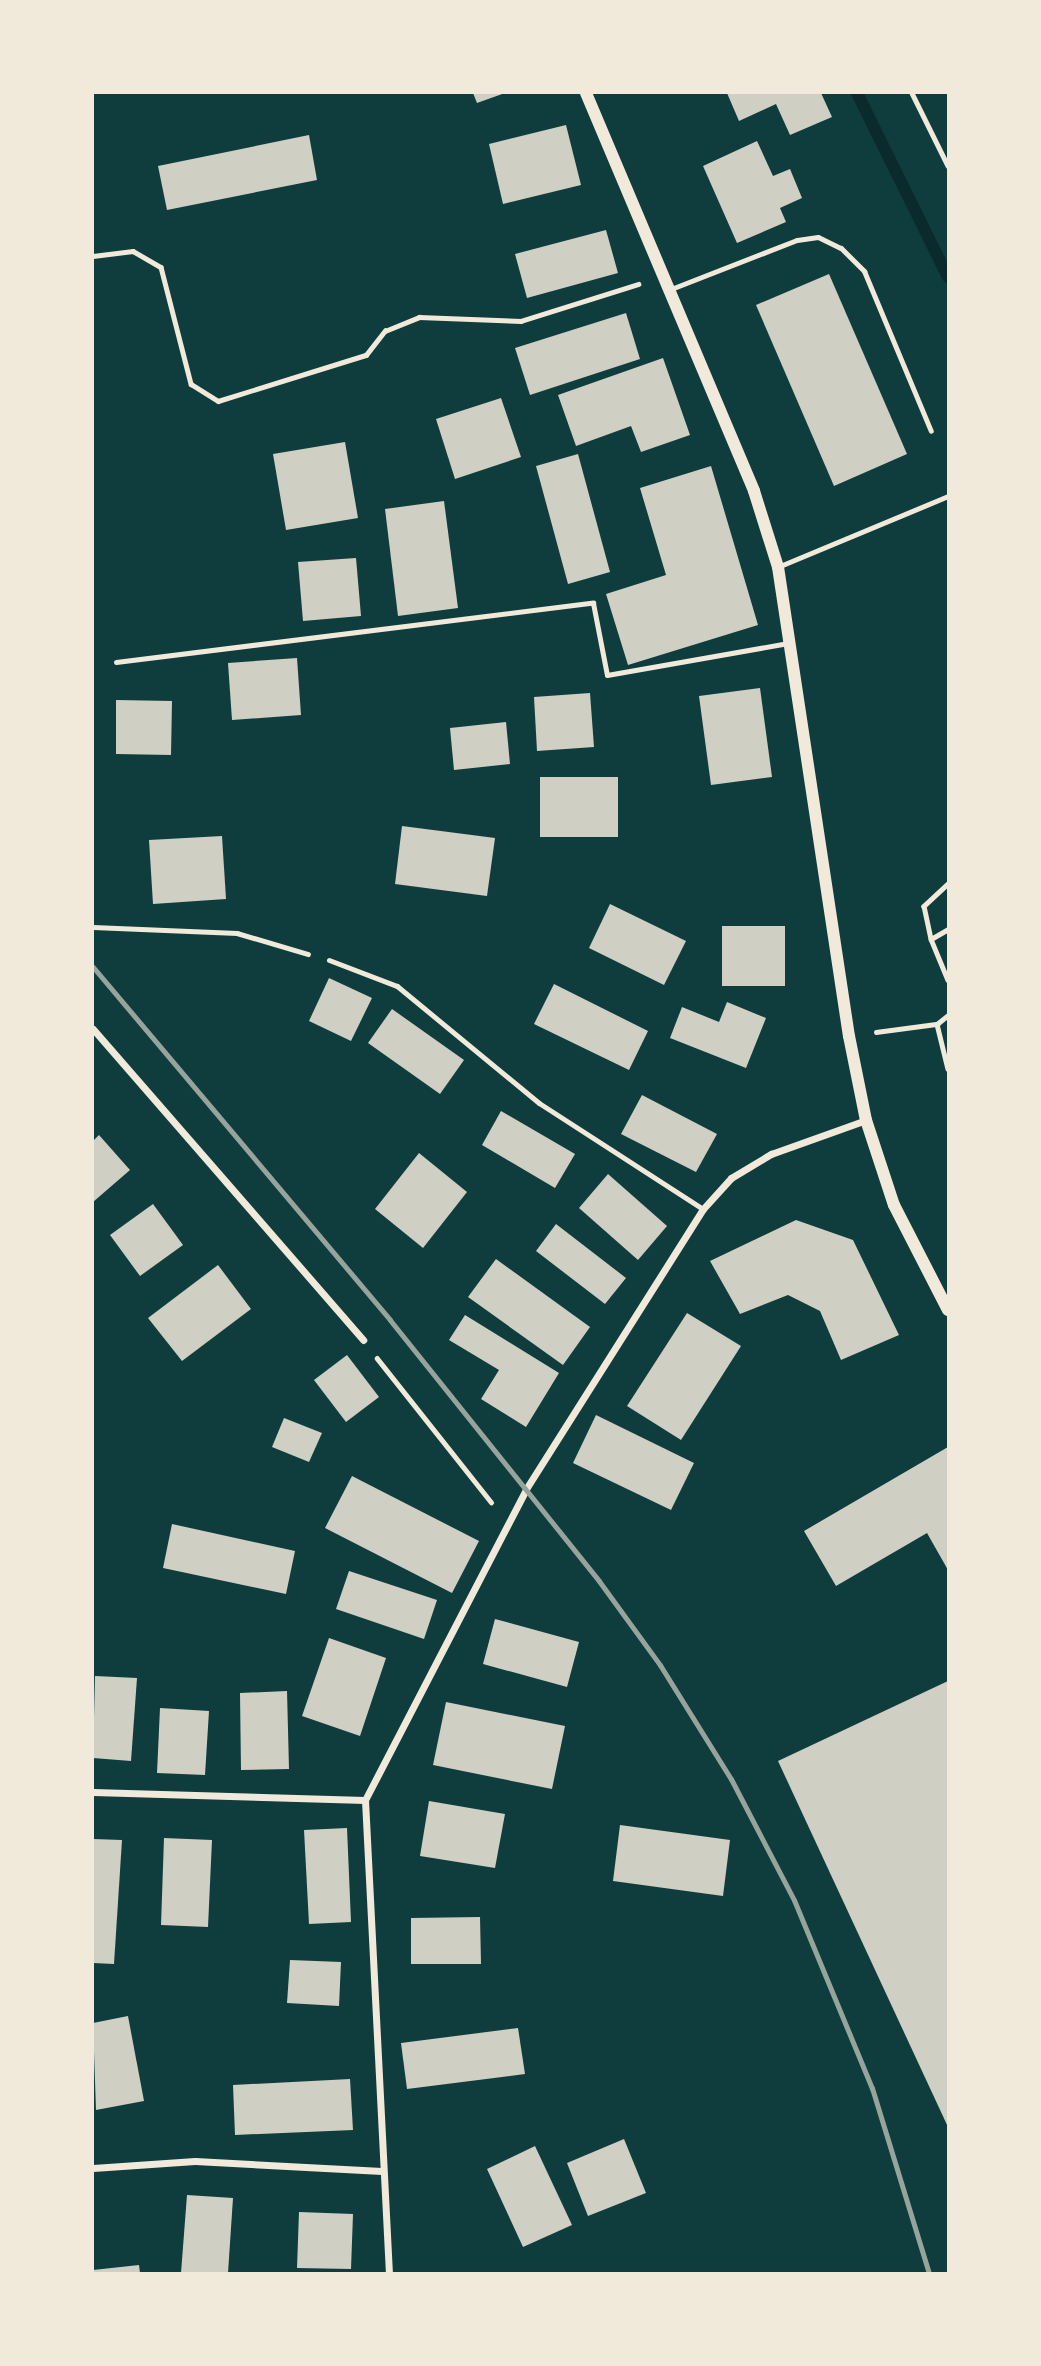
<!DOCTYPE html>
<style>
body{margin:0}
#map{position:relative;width:1041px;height:2366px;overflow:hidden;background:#0f3d3e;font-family:Helvetica,sans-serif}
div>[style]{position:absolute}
.stream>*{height:12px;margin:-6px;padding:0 6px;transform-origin:6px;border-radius:6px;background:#0a2a2b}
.building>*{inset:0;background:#cfcfc3}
.path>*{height:4.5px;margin:-2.25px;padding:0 2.25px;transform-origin:2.25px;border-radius:2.25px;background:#f1e9da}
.service>*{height:5px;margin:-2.5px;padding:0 2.5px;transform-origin:2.5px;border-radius:2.5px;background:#f1e9da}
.minor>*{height:7px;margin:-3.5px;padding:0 3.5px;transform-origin:3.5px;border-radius:3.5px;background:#f1e9da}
.tertiary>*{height:12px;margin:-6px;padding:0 6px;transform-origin:6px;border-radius:6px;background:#f1e9da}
.rail>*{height:5px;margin:-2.5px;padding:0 2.5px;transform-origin:2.5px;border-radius:2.5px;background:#97a49c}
span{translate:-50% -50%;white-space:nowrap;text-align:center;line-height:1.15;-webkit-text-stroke:6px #f1e9da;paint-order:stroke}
.frame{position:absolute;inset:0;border:94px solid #f1e9da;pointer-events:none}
</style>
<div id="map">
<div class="stream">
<i style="left:857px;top:93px;width:205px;rotate:63.7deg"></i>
</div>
<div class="building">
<i style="clip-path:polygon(473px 93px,505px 93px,477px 103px)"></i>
<i style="clip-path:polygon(727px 93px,821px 93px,832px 117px,790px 135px,776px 104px,739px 121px)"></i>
<i style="clip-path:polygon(566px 125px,581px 185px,503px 204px,489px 144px)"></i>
<i style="clip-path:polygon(309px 135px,317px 180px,167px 210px,158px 166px)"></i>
<i style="clip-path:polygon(757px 141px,773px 176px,790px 169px,802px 198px,780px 208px,786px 222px,737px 243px,703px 166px)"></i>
<i style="clip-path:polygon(606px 230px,618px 273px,527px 298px,515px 254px)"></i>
<i style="clip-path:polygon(829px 274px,907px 454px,834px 486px,756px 305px)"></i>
<i style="clip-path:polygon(626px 313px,640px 359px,530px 395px,515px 348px)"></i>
<i style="clip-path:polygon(663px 358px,690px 435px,641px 452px,631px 426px,576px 446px,558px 395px)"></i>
<i style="clip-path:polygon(501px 398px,521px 457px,455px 479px,436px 419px)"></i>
<i style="clip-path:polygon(345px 442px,358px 518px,286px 530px,273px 454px)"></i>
<i style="clip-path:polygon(578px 454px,610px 572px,568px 584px,536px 466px)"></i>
<i style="clip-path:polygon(711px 466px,758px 625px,628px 665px,606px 594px,666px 575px,640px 488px)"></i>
<i style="clip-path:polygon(444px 501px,458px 608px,398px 616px,385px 509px)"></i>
<i style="clip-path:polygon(356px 558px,361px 616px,303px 621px,298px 562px)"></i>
<i style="clip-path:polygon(297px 658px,301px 715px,232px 720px,228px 663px)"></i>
<i style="clip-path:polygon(760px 688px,772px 777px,711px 785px,699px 696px)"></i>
<i style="clip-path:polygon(590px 693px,594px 747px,537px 751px,534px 697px)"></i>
<i style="clip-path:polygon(116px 700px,172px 701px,171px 755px,116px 754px)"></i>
<i style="clip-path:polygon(506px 722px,510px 764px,454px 770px,450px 728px)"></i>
<i style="clip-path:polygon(540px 777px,618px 777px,618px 837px,540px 837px)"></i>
<i style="clip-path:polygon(402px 826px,495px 838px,487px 896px,395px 884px)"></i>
<i style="clip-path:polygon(222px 836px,226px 899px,153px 904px,149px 840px)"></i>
<i style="clip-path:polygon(610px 904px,686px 941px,664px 985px,589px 948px)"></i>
<i style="clip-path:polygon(722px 926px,785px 926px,785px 986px,722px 986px)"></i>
<i style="clip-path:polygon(329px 978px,372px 998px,351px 1041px,309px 1021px)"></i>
<i style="clip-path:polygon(554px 984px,648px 1031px,629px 1070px,534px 1024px)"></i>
<i style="clip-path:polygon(727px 1002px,766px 1018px,746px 1068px,670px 1038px,682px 1007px,719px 1022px)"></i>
<i style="clip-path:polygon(392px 1009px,464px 1060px,440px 1094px,368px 1043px)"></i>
<i style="clip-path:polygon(642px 1095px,717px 1134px,696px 1172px,621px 1134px)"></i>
<i style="clip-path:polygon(501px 1111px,575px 1154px,555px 1188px,482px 1145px)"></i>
<i style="clip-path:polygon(99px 1135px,130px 1170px,93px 1202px,93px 1141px)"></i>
<i style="clip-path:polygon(419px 1153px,467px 1192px,423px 1248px,375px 1209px)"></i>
<i style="clip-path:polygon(608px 1174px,667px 1226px,638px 1260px,579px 1208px)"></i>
<i style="clip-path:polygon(153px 1204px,183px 1245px,140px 1276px,110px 1235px)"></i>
<i style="clip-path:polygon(796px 1220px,853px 1240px,899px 1335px,841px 1360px,820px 1311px,788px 1295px,740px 1314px,710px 1261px)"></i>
<i style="clip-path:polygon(556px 1224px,626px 1278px,605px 1304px,536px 1251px)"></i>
<i style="clip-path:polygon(496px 1259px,590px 1327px,563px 1365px,468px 1297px)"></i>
<i style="clip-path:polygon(218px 1265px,251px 1309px,182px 1361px,148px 1318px)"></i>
<i style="clip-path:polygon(687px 1313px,741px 1346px,681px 1440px,627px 1406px)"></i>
<i style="clip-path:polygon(465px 1315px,559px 1373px,526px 1427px,481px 1399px,499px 1370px,449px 1340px)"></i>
<i style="clip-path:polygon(347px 1355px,379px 1397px,346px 1422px,314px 1380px)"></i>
<i style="clip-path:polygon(596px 1415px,694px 1463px,671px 1510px,573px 1463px)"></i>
<i style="clip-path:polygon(284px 1418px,322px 1433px,309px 1462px,272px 1447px)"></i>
<i style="clip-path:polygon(948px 1447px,948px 1570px,927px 1533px,836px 1586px,804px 1531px)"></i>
<i style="clip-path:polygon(352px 1476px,479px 1541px,452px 1593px,325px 1528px)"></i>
<i style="clip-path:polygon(172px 1524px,295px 1551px,286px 1594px,163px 1568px)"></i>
<i style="clip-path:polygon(349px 1571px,437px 1600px,424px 1639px,336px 1609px)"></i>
<i style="clip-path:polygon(495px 1619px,579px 1642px,567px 1687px,483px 1664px)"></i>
<i style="clip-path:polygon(329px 1638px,386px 1658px,360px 1736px,302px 1716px)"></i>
<i style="clip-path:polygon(95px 1676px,137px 1678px,131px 1761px,93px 1758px)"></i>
<i style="clip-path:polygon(948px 1681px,948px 2127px,778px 1761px)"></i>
<i style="clip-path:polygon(287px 1691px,289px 1769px,241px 1770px,240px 1693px)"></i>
<i style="clip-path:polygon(446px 1702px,565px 1726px,552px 1789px,433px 1765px)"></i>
<i style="clip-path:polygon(160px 1708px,209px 1711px,205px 1775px,157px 1773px)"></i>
<i style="clip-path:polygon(429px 1801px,505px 1814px,495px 1868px,420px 1856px)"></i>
<i style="clip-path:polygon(620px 1825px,730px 1840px,723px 1896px,613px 1881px)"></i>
<i style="clip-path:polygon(347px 1828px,351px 1922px,309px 1924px,304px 1830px)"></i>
<i style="clip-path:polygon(164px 1838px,212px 1840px,208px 1927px,161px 1925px)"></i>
<i style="clip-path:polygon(93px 1839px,122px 1840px,114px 1964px,93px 1963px)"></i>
<i style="clip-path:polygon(480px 1917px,481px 1964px,411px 1964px,411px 1918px)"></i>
<i style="clip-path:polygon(290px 1960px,341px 1962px,339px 2006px,287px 2003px)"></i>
<i style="clip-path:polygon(128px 2016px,144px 2101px,96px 2110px,93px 2023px)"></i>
<i style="clip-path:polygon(518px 2028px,525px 2074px,407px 2089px,401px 2043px)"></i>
<i style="clip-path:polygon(350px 2079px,353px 2130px,235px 2135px,233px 2085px)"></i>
<i style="clip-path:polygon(624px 2139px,646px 2193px,588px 2216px,567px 2163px)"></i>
<i style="clip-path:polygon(535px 2146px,572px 2225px,523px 2247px,487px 2169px)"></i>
<i style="clip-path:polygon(187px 2195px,233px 2198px,228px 2273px,181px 2273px)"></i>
<i style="clip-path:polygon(299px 2212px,353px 2214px,351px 2269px,297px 2268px)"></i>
<i style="clip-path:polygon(139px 2265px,140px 2273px,93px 2273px,93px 2270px)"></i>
</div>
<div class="path">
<i style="left:912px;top:93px;width:81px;rotate:63.7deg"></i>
<i style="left:93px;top:256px;width:40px;rotate:-7.1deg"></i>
<i style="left:133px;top:251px;width:32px;rotate:30deg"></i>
<i style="left:161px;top:267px;width:121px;rotate:75.6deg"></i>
<i style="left:191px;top:384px;width:32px;rotate:32deg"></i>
<i style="left:218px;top:401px;width:155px;rotate:-17.3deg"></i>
<i style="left:366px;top:355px;width:31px;rotate:-52deg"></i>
<i style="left:385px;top:331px;width:37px;rotate:-22deg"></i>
<i style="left:419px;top:317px;width:102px;rotate:2.2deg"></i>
<i style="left:521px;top:321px;width:123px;rotate:-17.5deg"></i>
<i style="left:948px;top:884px;width:33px;rotate:137deg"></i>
<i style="left:924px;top:906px;width:34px;rotate:78deg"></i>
<i style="left:931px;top:939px;width:20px;rotate:-30deg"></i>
<i style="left:93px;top:927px;width:144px;rotate:2.4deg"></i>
<i style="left:237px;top:933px;width:74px;rotate:16.5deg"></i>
<i style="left:931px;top:939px;width:44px;rotate:67.5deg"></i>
<i style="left:937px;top:1024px;width:46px;rotate:76.3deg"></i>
<i style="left:876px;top:1032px;width:62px;rotate:-7.5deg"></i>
<i style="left:937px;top:1024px;width:14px;rotate:-39deg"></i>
<i style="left:377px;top:1358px;width:184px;rotate:51.6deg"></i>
</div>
<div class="service">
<i style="left:671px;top:289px;width:135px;rotate:-21.3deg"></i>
<i style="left:797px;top:240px;width:21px;rotate:-8deg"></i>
<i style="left:818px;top:237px;width:25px;rotate:26deg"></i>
<i style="left:841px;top:248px;width:33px;rotate:45deg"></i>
<i style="left:864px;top:271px;width:173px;rotate:67.3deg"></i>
<i style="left:780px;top:566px;width:182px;rotate:-22.6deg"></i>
<i style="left:116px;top:662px;width:481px;rotate:-7.1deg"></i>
<i style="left:593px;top:603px;width:73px;rotate:79deg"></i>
<i style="left:607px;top:675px;width:184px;rotate:-10deg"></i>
<i style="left:329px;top:960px;width:73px;rotate:20.9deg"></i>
<i style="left:397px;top:986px;width:184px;rotate:39.5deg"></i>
<i style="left:539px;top:1103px;width:195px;rotate:32.9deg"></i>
</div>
<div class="minor">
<i style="left:93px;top:1029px;width:412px;rotate:49deg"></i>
<i style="left:93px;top:1792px;width:272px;rotate:1.7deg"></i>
<i style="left:365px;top:1800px;width:350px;rotate:-62.6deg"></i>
<i style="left:526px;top:1489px;width:331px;rotate:-57.7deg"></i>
<i style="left:703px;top:1209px;width:42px;rotate:-47.9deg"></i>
<i style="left:731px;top:1178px;width:47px;rotate:-31deg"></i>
<i style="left:771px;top:1154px;width:101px;rotate:-19.7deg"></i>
<i style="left:365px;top:1800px;width:474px;rotate:87.1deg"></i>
<i style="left:93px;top:2168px;width:102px;rotate:-3.9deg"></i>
<i style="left:195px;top:2161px;width:187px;rotate:3.1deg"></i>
</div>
<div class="tertiary">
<i style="left:586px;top:93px;width:432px;rotate:67.1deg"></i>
<i style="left:754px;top:491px;width:80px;rotate:72.5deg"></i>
<i style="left:778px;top:567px;width:474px;rotate:81.4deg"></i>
<i style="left:849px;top:1036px;width:86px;rotate:78.6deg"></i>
<i style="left:866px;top:1120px;width:89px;rotate:71.8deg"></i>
<i style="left:894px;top:1205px;width:118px;rotate:62.8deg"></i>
</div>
<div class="rail">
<i style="left:93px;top:967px;width:461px;rotate:49.9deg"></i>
<i style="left:390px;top:1320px;width:334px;rotate:51.3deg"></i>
<i style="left:599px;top:1581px;width:104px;rotate:54deg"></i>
<i style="left:660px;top:1665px;width:134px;rotate:58.1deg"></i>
<i style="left:731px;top:1779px;width:136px;rotate:62.5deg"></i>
<i style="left:794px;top:1900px;width:204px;rotate:67.5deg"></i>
<i style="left:872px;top:2088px;width:194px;rotate:72.9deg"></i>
</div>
<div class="frame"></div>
</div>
